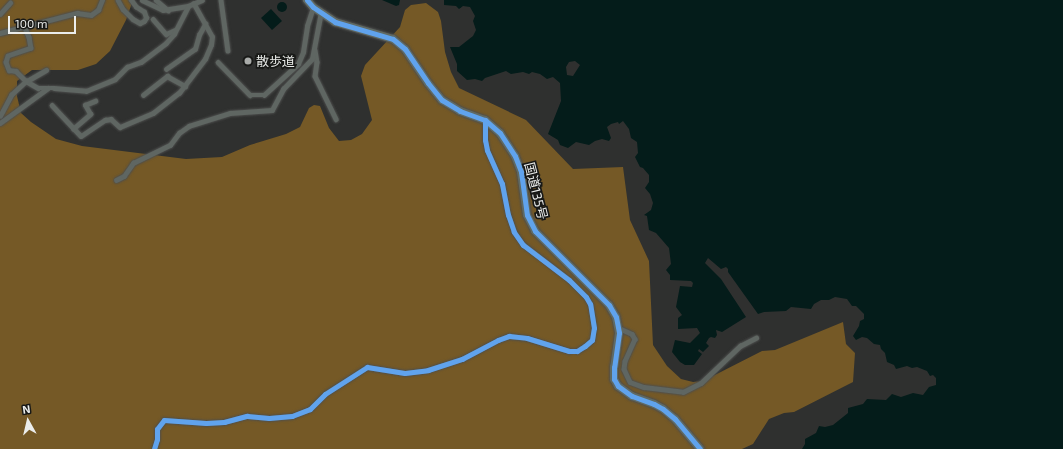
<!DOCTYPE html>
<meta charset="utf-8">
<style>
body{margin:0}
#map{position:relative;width:1063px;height:449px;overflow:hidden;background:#2f302f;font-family:"Exo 2","Noto Sans JP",sans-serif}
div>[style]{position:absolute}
.forest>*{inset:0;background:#755926}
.water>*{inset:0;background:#041c1a}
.round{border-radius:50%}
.roads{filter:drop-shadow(0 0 1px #4d4e4d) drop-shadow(0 0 1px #4d4e4d)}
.minor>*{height:4.5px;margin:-2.25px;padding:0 2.25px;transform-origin:2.25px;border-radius:2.25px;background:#5f6662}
.trunk>*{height:8px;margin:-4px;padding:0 4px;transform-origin:4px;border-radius:4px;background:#606a64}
.cycleway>*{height:5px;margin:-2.5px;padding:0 2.5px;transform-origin:2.5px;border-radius:2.5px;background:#60a3ed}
.dots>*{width:11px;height:11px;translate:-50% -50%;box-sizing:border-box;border:2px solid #181917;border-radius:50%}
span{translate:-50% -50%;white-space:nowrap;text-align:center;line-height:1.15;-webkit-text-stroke:3.5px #181917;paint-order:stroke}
.poi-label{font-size:13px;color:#ebedeb}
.left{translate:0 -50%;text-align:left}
.street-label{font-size:13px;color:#ebedeb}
.north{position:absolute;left:8px;top:401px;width:40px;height:40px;-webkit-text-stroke:3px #181917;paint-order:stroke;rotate:352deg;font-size:11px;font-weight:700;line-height:16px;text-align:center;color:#ebedeb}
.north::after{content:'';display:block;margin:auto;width:14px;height:18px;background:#ebedeb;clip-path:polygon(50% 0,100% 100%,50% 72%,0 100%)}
.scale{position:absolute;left:8px;top:16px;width:68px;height:18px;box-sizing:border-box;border:2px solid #ebedeb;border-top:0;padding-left:5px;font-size:12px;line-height:14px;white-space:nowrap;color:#ebedeb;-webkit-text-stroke:3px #181917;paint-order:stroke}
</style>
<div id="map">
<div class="forest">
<i style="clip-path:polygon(0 0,133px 0,126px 20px,110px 51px,96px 64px,78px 70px,32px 70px,17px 81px,17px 96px,21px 113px,31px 122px,56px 139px,82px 146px,186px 159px,222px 157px,250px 145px,286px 134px,300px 127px,309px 108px,314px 105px,320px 106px,329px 128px,339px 141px,351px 140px,362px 134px,372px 120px,361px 76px,365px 65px,400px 27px,405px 10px,411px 5px,426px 3px,438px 12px,441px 21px,445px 52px,451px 72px,459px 88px,526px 120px,573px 169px,623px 167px,630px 220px,649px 261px,653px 345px,667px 366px,681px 379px,693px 382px,703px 381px,762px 351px,775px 350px,843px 322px,846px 344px,855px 353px,853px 382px,794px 412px,784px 413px,769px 419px,753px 444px,742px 449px,0 449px)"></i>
</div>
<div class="water">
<i style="clip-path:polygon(382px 0,400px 0,399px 5px,396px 6px)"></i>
<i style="clip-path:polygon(evenodd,444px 0,1063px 0,1063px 449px,802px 449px,805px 444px,805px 439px,816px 433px,819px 426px,825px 427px,833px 425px,848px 413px,848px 408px,863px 404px,867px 399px,886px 400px,892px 394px,901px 397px,913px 393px,923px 395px,929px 387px,936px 385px,936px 378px,933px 375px,930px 376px,927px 371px,917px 367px,912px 368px,907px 366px,896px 369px,894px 365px,887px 362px,885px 353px,881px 349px,880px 345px,874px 344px,867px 338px,862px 337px,856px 340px,853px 336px,859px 326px,860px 321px,864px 319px,864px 314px,856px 306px,852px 306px,847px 299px,835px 297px,829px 300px,821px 300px,814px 304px,811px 309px,791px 307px,786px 311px,764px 312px,758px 314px,728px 272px,728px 269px,726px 267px,721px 269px,708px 258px,705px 263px,721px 279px,746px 317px,722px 332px,716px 330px,717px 335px,715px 338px,711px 337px,709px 338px,706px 343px,709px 346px,703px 352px,699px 349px,698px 351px,702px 354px,694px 365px,685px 365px,680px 362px,672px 352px,675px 340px,690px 343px,700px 333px,697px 328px,678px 329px,678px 318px,682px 315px,676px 307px,680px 286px,692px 287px,693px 283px,691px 281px,670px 280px,670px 275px,666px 270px,671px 264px,669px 248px,656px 233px,649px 230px,647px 216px,644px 215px,651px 210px,653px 203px,650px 194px,645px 188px,649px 182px,649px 175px,643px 168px,640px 167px,635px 157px,638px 153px,637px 142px,631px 138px,629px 129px,623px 121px,619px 124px,618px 122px,611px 124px,607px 127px,611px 138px,609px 141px,602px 139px,595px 141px,589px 145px,576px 142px,568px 148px,560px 145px,558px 140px,548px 134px,561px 101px,560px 83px,553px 77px,547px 79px,540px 74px,532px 72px,529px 74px,523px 72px,511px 74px,506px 71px,485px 78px,482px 81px,475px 79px,467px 80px,457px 71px,457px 64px,450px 47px,459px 47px,473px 36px,476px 30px,473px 21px,475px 16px,470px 7px,463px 6px,459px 9px,456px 6px,444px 5px,444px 0,575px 61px,580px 65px,573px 76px,567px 75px,566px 67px,569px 62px,575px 61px)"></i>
<i class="round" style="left:277px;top:2px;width:10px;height:10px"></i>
<i style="clip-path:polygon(271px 9px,282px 21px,272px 30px,261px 18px)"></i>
</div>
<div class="roads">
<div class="minor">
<i style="left:118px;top:0;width:10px;rotate:61deg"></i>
<i style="left:123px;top:9px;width:14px;rotate:45deg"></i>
<i style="left:133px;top:19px;width:8px;rotate:30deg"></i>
<i style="left:140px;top:23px;width:4px;rotate:-27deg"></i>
<i style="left:144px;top:21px;width:4px;rotate:-56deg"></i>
<i style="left:146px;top:18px;width:6px;rotate:-108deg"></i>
<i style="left:144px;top:12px;width:9px;rotate:-148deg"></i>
<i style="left:136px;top:7px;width:9px;rotate:-126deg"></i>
<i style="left:142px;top:0;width:23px;rotate:25deg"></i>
<i style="left:163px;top:10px;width:25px;rotate:-9deg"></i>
<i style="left:188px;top:6px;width:15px;rotate:-23deg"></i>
<i style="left:156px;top:0;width:16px;rotate:40deg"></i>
<i style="left:221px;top:0;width:51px;rotate:82.2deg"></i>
<i style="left:0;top:14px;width:15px;rotate:-48deg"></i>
<i style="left:153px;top:19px;width:20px;rotate:49deg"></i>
<i style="left:166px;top:34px;width:10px;rotate:-24deg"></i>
<i style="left:25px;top:28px;width:10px;rotate:66deg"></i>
<i style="left:29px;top:37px;width:11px;rotate:80deg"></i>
<i style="left:31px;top:48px;width:24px;rotate:161deg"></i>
<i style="left:8px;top:56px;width:6px;rotate:108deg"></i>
<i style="left:6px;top:62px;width:9px;rotate:69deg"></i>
<i style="left:9px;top:70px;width:7px;rotate:8deg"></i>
<i style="left:16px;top:71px;width:14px;rotate:45deg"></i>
<i style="left:26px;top:81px;width:14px;rotate:30deg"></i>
<i style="left:38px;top:88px;width:16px"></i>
<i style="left:54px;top:88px;width:32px;rotate:5deg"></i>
<i style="left:86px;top:91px;width:31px;rotate:-22deg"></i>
<i style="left:115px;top:79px;width:17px;rotate:-45deg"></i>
<i style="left:127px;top:67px;width:15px;rotate:-20deg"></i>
<i style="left:141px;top:62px;width:31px;rotate:-37deg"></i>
<i style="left:166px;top:43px;width:12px;rotate:-48deg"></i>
<i style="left:174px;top:34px;width:31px;rotate:-63deg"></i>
<i style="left:0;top:33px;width:80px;rotate:-14.6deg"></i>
<i style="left:77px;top:13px;width:14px;rotate:8deg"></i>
<i style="left:91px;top:15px;width:9px;rotate:-36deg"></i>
<i style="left:98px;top:10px;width:11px;rotate:-68deg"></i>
<i style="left:315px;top:50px;width:12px;rotate:81deg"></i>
<i style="left:317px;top:62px;width:14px;rotate:98deg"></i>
<i style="left:315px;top:76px;width:48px;rotate:64deg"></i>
<i style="left:218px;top:62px;width:46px;rotate:45.9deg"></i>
<i style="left:250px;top:95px;width:14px"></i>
<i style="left:264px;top:95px;width:46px;rotate:-42.4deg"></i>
<i style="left:298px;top:64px;width:13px;rotate:-67deg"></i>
<i style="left:303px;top:52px;width:26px;rotate:-81deg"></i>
<i style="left:307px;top:26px;width:20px;rotate:-72deg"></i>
<i style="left:166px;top:69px;width:35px;rotate:-35deg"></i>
<i style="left:195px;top:49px;width:15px;rotate:-74deg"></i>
<i style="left:199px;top:35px;width:13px;rotate:-61deg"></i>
<i style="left:27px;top:81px;width:22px;rotate:-30deg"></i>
<i style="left:143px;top:95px;width:31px;rotate:-38deg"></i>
<i style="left:167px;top:76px;width:21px;rotate:29deg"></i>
<i style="left:52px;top:105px;width:42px;rotate:46.9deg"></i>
<i style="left:81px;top:136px;width:29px;rotate:-34deg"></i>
<i style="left:105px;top:120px;width:6px;rotate:-9deg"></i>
<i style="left:111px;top:119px;width:12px;rotate:42deg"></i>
<i style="left:120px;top:127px;width:36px;rotate:-23deg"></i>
<i style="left:153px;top:113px;width:33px;rotate:-38deg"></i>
<i style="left:179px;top:93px;width:43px;rotate:-52.6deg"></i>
<i style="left:205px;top:59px;width:15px;rotate:-67deg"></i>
<i style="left:211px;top:45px;width:8px;rotate:-83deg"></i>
<i style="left:212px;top:37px;width:38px;rotate:-119deg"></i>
<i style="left:0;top:116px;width:24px;rotate:-62deg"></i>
<i style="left:11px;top:95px;width:21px;rotate:-43deg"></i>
<i style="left:0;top:123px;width:59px;rotate:-36.1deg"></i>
<i style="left:73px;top:129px;width:23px;rotate:-41deg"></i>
<i style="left:90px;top:114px;width:10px;rotate:-119deg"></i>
<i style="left:85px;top:105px;width:11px;rotate:-22deg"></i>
<i style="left:116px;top:180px;width:9px;rotate:-27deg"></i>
<i style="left:124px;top:176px;width:16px;rotate:-55deg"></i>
<i style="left:133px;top:163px;width:41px;rotate:-25.9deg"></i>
<i style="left:170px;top:145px;width:15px;rotate:-53deg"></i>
<i style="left:179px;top:133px;width:12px;rotate:-35deg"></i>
<i style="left:189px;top:126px;width:43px;rotate:-17.6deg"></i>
<i style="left:230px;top:113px;width:42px;rotate:-4.1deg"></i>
<i style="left:272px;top:110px;width:24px;rotate:-62deg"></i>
<i style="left:283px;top:89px;width:42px;rotate:-46deg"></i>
<i style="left:312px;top:59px;width:48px;rotate:-79.2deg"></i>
<i style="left:619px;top:328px;width:14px;rotate:25deg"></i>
<i style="left:632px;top:334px;width:6px;rotate:59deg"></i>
<i style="left:635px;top:339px;width:24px;rotate:114deg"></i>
<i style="left:625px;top:361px;width:8px;rotate:97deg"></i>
<i style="left:624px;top:369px;width:14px;rotate:65deg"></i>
<i style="left:630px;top:382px;width:15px;rotate:20deg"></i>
<i style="left:644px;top:387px;width:39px;rotate:7deg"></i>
<i style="left:683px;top:392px;width:20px;rotate:-27deg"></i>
<i style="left:701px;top:383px;width:54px;rotate:-43.5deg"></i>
<i style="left:740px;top:346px;width:18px;rotate:-27deg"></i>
<i style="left:154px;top:449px;width:10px;rotate:-73deg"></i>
<i style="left:157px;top:439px;width:10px;rotate:-90deg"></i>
<i style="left:157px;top:429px;width:11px;rotate:-52deg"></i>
<i style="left:164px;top:420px;width:42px;rotate:4.1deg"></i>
<i style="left:206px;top:423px;width:18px;rotate:-3deg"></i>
<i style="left:224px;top:422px;width:24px;rotate:-15deg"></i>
<i style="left:247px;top:416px;width:22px;rotate:5deg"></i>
<i style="left:269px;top:418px;width:23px;rotate:-5deg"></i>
<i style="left:292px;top:416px;width:19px;rotate:-21deg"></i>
<i style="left:310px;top:409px;width:21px;rotate:-45deg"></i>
<i style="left:325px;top:394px;width:50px;rotate:-32.7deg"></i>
<i style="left:367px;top:367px;width:38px;rotate:9deg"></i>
<i style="left:405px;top:373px;width:23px;rotate:-7deg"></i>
<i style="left:428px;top:370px;width:36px;rotate:-18deg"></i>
<i style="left:462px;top:359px;width:41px;rotate:-27.8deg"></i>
<i style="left:498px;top:340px;width:12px;rotate:-20deg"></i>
<i style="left:509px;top:336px;width:18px;rotate:6deg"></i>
<i style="left:527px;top:338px;width:44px;rotate:17.2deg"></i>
<i style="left:569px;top:351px;width:8px"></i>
<i style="left:577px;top:351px;width:9px;rotate:-32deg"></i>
<i style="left:585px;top:346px;width:9px;rotate:-41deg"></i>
<i style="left:592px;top:340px;width:12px;rotate:-81deg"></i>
<i style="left:594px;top:328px;width:24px;rotate:-99deg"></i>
<i style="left:590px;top:304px;width:8px;rotate:-120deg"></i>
<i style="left:586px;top:297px;width:24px;rotate:-135deg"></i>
<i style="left:569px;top:280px;width:58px;rotate:-142.7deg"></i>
<i style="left:523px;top:245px;width:16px;rotate:-125deg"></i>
<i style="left:514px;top:232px;width:18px;rotate:-109deg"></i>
<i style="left:508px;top:215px;width:32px;rotate:-101deg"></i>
<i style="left:502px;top:184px;width:37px;rotate:-114deg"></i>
<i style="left:487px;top:150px;width:10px;rotate:-101deg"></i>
<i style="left:485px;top:140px;width:20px;rotate:-90deg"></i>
</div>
<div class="trunk">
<i style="left:307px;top:0;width:9px;rotate:49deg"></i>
<i style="left:313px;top:7px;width:27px;rotate:34deg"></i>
<i style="left:335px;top:22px;width:60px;rotate:16.3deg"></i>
<i style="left:393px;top:39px;width:16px;rotate:40deg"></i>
<i style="left:405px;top:49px;width:41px;rotate:55.9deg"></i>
<i style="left:428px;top:83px;width:22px;rotate:51deg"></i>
<i style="left:442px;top:100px;width:21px;rotate:31deg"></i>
<i style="left:460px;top:111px;width:27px;rotate:20deg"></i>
<i style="left:485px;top:120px;width:20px;rotate:41deg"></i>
<i style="left:500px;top:133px;width:27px;rotate:57deg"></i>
<i style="left:515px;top:156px;width:17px;rotate:69deg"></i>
<i style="left:521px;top:172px;width:43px;rotate:82.1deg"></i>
<i style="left:527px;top:215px;width:18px;rotate:63deg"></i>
<i style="left:535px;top:231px;width:105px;rotate:45deg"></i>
<i style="left:609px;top:305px;width:14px;rotate:60deg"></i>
<i style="left:616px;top:317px;width:16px;rotate:79deg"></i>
<i style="left:619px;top:333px;width:34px;rotate:98deg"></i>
<i style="left:614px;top:367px;width:12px;rotate:90deg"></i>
<i style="left:614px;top:379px;width:8px;rotate:60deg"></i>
<i style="left:618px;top:386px;width:17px;rotate:36deg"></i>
<i style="left:632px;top:396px;width:23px;rotate:20deg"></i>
<i style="left:654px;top:404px;width:10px;rotate:29deg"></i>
<i style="left:663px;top:409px;width:16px;rotate:40deg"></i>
<i style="left:675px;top:419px;width:39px;rotate:50deg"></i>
</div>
</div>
<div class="cycleway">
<i style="left:307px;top:0;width:9px;rotate:49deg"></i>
<i style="left:313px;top:7px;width:27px;rotate:34deg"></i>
<i style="left:335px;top:22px;width:60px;rotate:16.3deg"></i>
<i style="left:393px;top:39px;width:16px;rotate:40deg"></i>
<i style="left:405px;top:49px;width:41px;rotate:55.9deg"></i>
<i style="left:428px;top:83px;width:22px;rotate:51deg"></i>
<i style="left:442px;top:100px;width:21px;rotate:31deg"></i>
<i style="left:460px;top:111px;width:27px;rotate:20deg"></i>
<i style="left:485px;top:120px;width:20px;rotate:41deg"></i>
<i style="left:500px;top:133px;width:27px;rotate:57deg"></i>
<i style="left:515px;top:156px;width:17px;rotate:69deg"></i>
<i style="left:521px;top:172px;width:43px;rotate:82.1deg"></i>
<i style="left:527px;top:215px;width:18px;rotate:63deg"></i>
<i style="left:535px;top:231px;width:105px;rotate:45deg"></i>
<i style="left:609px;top:305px;width:14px;rotate:60deg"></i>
<i style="left:616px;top:317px;width:16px;rotate:79deg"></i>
<i style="left:619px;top:333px;width:34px;rotate:98deg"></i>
<i style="left:614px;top:367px;width:12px;rotate:90deg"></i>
<i style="left:614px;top:379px;width:8px;rotate:60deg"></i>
<i style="left:618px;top:386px;width:17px;rotate:36deg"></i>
<i style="left:632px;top:396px;width:23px;rotate:20deg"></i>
<i style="left:654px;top:404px;width:10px;rotate:29deg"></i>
<i style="left:663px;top:409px;width:16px;rotate:40deg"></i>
<i style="left:675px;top:419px;width:39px;rotate:50deg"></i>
<i style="left:154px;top:449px;width:10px;rotate:-73deg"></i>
<i style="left:157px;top:439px;width:10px;rotate:-90deg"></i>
<i style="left:157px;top:429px;width:11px;rotate:-52deg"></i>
<i style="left:164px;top:420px;width:42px;rotate:4.1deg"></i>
<i style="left:206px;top:423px;width:18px;rotate:-3deg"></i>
<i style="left:224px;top:422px;width:24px;rotate:-15deg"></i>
<i style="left:247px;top:416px;width:22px;rotate:5deg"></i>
<i style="left:269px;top:418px;width:23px;rotate:-5deg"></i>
<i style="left:292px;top:416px;width:19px;rotate:-21deg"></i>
<i style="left:310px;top:409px;width:21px;rotate:-45deg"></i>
<i style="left:325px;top:394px;width:50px;rotate:-32.7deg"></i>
<i style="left:367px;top:367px;width:38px;rotate:9deg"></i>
<i style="left:405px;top:373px;width:23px;rotate:-7deg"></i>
<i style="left:428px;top:370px;width:36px;rotate:-18deg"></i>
<i style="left:462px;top:359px;width:41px;rotate:-27.8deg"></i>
<i style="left:498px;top:340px;width:12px;rotate:-20deg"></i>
<i style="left:509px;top:336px;width:18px;rotate:6deg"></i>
<i style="left:527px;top:338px;width:44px;rotate:17.2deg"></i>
<i style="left:569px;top:351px;width:8px"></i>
<i style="left:577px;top:351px;width:9px;rotate:-32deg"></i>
<i style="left:585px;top:346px;width:9px;rotate:-41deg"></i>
<i style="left:592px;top:340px;width:12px;rotate:-81deg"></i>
<i style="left:594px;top:328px;width:24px;rotate:-99deg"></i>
<i style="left:590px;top:304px;width:8px;rotate:-120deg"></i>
<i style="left:586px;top:297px;width:24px;rotate:-135deg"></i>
<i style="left:569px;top:280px;width:58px;rotate:-142.7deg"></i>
<i style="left:523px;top:245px;width:16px;rotate:-125deg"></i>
<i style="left:514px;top:232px;width:18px;rotate:-109deg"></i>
<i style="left:508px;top:215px;width:32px;rotate:-101deg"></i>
<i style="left:502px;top:184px;width:37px;rotate:-114deg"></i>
<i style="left:487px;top:150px;width:10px;rotate:-101deg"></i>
<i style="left:485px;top:140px;width:20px;rotate:-90deg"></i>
</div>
<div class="dots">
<i style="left:248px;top:61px;background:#a9aba9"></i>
</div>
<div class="poi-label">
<span class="left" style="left:256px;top:61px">散歩道</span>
</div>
<div class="street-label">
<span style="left:536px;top:191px;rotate:76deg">国道135号</span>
</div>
<div class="north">N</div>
<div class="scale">100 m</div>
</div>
